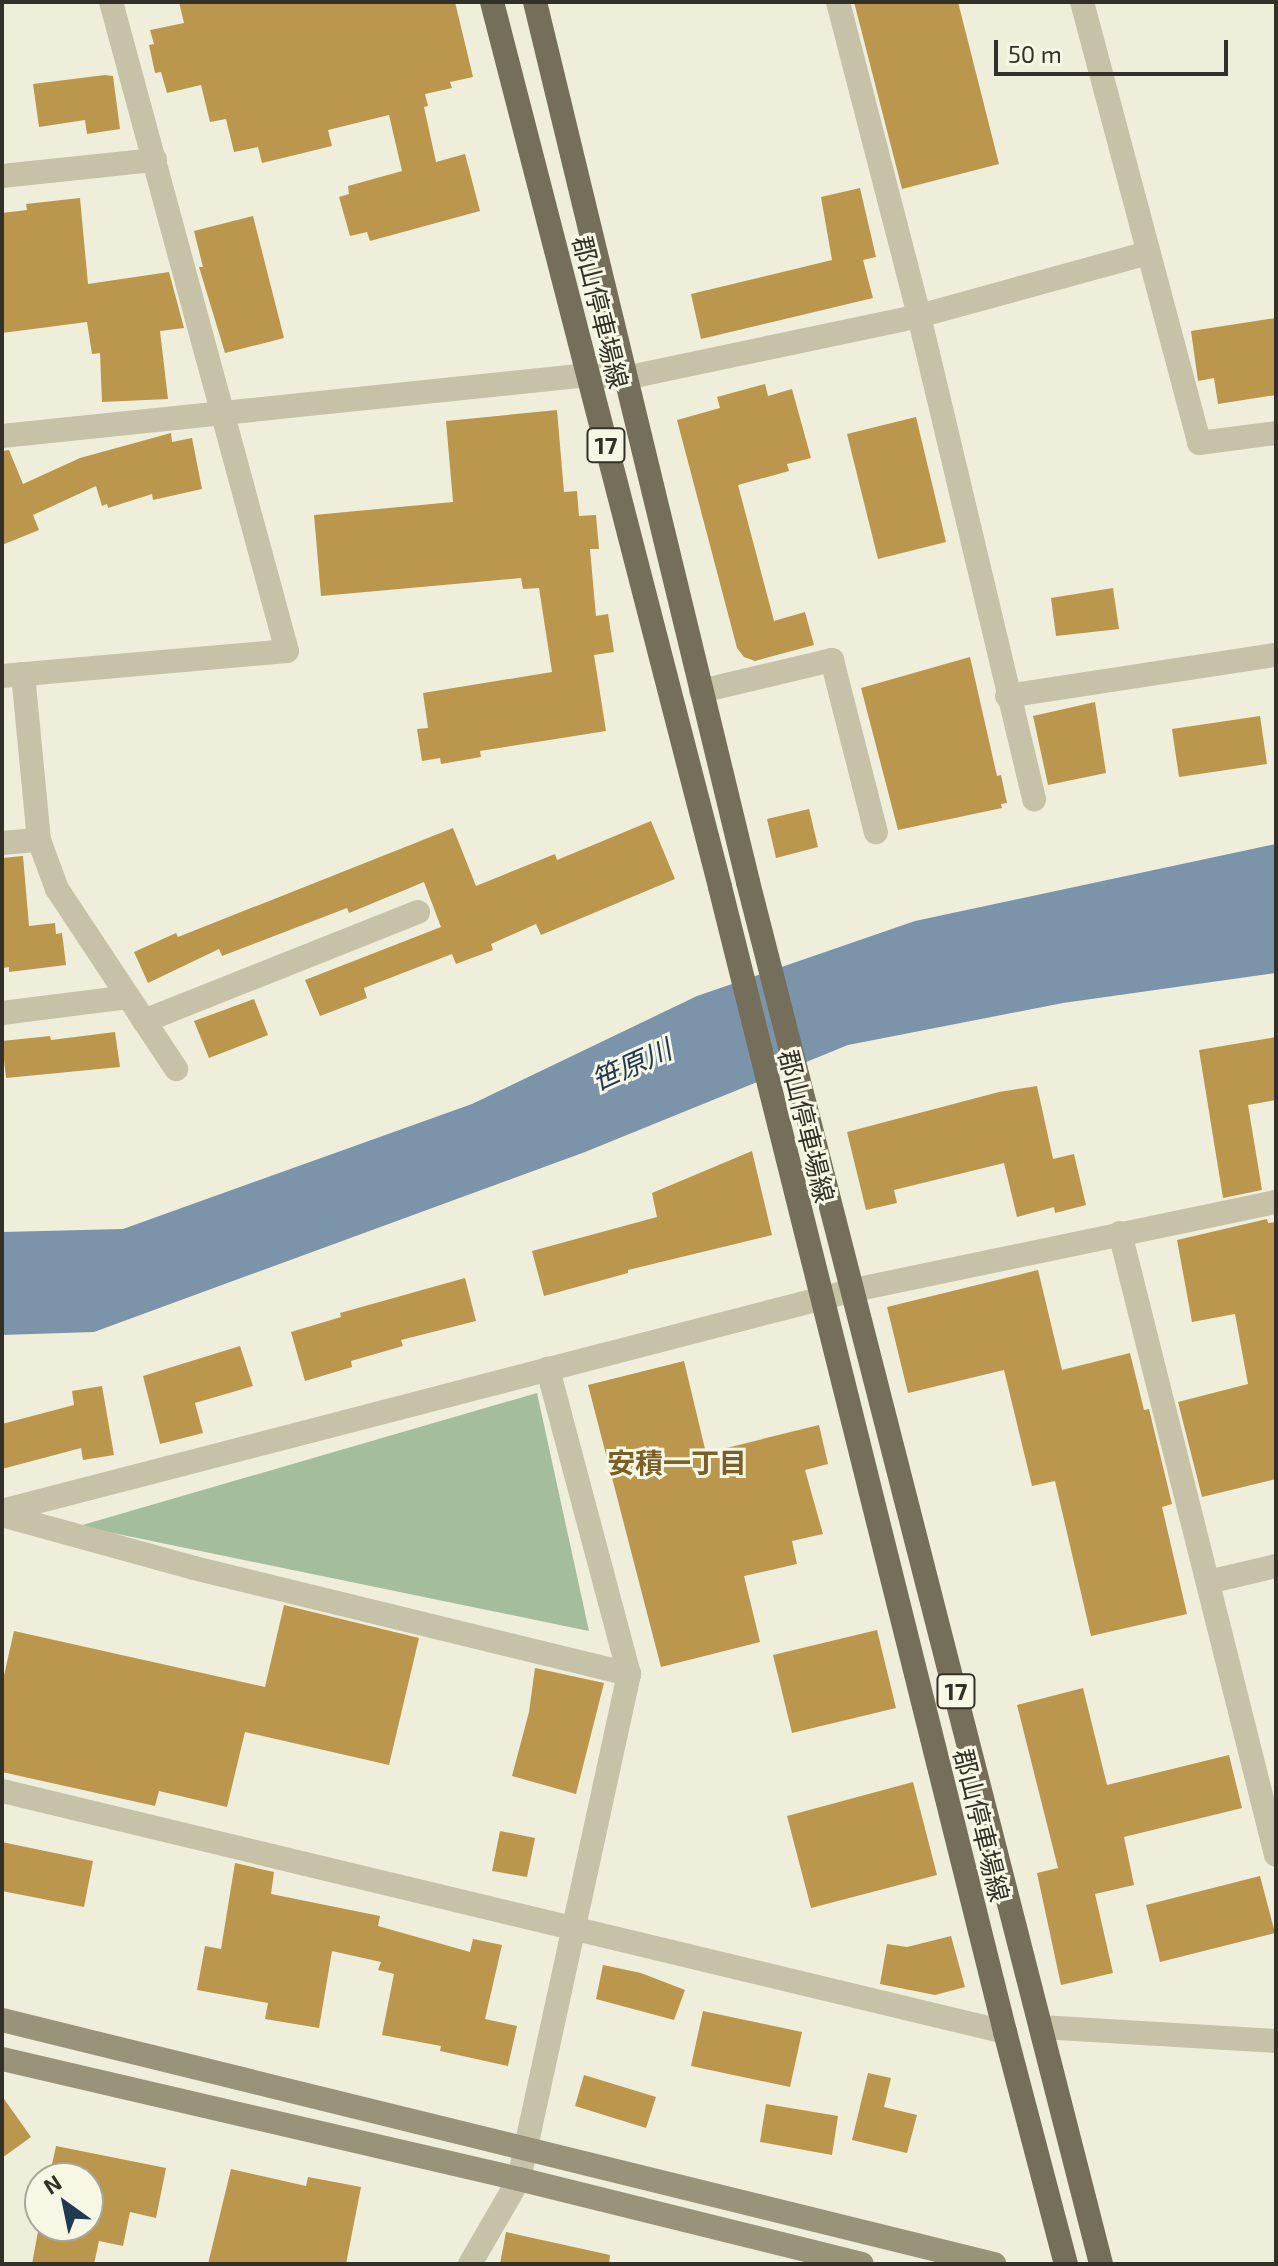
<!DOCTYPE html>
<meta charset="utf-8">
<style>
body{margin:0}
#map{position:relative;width:1278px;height:2266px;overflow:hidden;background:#efeedb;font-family:"Exo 2","Noto Sans JP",sans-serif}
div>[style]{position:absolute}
.green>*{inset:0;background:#a4bd9c}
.water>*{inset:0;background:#7c94a9}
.building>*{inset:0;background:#bb964d}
.street>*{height:24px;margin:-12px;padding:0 12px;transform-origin:12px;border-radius:12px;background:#c6c2a8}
.secondary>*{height:24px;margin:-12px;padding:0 12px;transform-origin:12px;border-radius:12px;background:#999379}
.primary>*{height:24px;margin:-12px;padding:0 12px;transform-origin:12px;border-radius:12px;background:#746e5a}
span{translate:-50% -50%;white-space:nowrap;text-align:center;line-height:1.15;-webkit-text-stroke:6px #f7f7e6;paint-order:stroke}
.shield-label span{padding:2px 6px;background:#f7f7e6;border:2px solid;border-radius:6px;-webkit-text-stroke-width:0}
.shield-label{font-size:24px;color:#333027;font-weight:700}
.street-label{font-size:26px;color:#333027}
.water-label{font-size:28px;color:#213951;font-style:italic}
.neighbourhood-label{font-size:28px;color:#7b5f28;font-weight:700}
.frame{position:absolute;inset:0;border:4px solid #333027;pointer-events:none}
.north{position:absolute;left:24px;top:2162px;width:80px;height:80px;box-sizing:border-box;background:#f7f7e6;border:2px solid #a9a79a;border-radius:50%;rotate:327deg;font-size:22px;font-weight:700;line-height:32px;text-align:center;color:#333027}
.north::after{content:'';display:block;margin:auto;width:28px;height:36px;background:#213951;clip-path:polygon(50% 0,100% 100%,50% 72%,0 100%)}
.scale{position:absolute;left:994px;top:40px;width:234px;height:36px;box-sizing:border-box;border:4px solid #333027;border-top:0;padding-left:10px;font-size:24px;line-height:28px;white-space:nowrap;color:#333027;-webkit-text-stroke:6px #f7f7e6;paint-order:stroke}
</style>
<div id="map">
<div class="green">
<i style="clip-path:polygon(537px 1393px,589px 1631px,79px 1526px)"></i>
</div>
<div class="water">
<i style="clip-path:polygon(1276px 844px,1276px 973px,1063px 1003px,848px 1045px,585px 1152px,94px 1332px,2px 1335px,2px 1232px,123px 1229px,472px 1104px,697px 996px,915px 921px)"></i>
</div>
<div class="building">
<i style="clip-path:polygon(179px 2px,455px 2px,473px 77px,450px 82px,452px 88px,425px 94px,428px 106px,424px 107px,436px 162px,465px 154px,480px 211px,370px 241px,367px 232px,350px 236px,339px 197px,349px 194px,348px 186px,402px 171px,389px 115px,328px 130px,332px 146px,262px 163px,258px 147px,234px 152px,226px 119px,210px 122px,201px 85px,167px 93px,161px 72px,155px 73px,149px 45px,154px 44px,150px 30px,184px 23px)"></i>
<i style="clip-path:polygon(854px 2px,958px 2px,999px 164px,902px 189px)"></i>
<i style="clip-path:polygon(105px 75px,113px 76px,120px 129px,87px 134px,85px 120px,39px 127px,33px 84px)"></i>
<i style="clip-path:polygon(860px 188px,876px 257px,863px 260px,873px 298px,701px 339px,691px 294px,832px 260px,821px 197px)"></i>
<i style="clip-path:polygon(80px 198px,88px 284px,169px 272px,184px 328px,160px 331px,168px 399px,102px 402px,100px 353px,92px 354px,87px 322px,2px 333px,2px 213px,27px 210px,26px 204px)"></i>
<i style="clip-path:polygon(253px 216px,284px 338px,225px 353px,199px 267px,203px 267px,194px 231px)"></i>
<i style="clip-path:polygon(1276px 318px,1276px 395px,1218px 404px,1214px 378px,1198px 381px,1191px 331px)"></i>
<i style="clip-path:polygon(765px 384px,768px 396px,792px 389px,811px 458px,787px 464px,789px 471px,738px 485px,774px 621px,805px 612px,814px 645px,755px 661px,744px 657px,737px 648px,677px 420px,720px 408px,717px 397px)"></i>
<i style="clip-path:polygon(557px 410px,564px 492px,577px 491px,579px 516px,596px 515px,599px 549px,590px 549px,596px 616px,608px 614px,614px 652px,594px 655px,606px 731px,480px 751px,481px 757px,441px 764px,440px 758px,422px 761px,417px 729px,428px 728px,423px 693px,552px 672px,539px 588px,523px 589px,521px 578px,321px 596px,314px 515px,453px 502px,446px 421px)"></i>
<i style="clip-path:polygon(916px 417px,946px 542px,878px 559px,847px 434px)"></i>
<i style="clip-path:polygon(171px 433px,172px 442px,192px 438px,202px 489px,153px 500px,152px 494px,108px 508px,107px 504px,102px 506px,96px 486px,33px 515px,39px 530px,2px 545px,2px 451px,9px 450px,23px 484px,80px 458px)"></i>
<i style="clip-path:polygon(1113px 588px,1119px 629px,1056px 636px,1051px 598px)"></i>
<i style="clip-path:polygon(970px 657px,997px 776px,1001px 775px,1007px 803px,1001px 804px,1002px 808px,898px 830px,861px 688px)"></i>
<i style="clip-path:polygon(1095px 702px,1106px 773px,1048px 785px,1033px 716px)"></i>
<i style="clip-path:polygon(1260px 716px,1267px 764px,1179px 777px,1172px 729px)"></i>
<i style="clip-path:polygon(809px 809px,818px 847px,776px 858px,767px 819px)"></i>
<i style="clip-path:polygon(651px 821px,675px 879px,541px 935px,536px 924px,491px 944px,493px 950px,456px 964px,452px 954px,364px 988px,367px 998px,320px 1016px,305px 980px,441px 927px,424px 882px,349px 913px,347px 908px,222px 956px,219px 949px,148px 983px,134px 952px,176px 933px,178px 937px,453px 828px,476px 886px,555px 854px,557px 860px)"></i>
<i style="clip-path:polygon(23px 856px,29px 926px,55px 923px,56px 934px,62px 933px,66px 965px,9px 972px,9px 967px,4px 968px,2px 858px)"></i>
<i style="clip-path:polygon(254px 999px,268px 1035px,209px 1058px,194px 1021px)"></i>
<i style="clip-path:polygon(115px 1032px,120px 1067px,6px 1078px,2px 1041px,50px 1036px,51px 1040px)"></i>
<i style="clip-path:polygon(1276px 1037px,1276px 1100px,1248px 1105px,1262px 1190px,1223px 1198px,1199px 1050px)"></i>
<i style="clip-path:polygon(1037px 1086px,1053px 1159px,1074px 1154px,1086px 1205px,1055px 1213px,1054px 1207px,1017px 1217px,1004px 1163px,894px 1190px,897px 1203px,866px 1210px,847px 1132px,999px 1092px)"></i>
<i style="clip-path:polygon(752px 1151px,772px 1235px,628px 1270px,628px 1273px,544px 1296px,532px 1251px,657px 1217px,652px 1193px)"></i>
<i style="clip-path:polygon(1267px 1219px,1268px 1223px,1276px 1222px,1276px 1479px,1202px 1497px,1178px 1402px,1248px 1384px,1235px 1314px,1192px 1322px,1177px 1240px)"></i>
<i style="clip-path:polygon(1038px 1270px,1062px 1370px,1130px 1353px,1144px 1410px,1149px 1409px,1172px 1504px,1162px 1507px,1187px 1614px,1091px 1636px,1055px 1481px,1032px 1486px,1004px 1370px,908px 1393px,887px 1307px)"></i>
<i style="clip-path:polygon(465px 1278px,476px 1321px,401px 1340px,403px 1346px,351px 1361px,352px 1367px,305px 1381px,291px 1332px,341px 1317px,340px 1313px)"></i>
<i style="clip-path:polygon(240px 1346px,253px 1386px,195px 1403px,203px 1433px,160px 1444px,143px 1376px)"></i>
<i style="clip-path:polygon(684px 1361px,706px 1453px,819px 1425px,828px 1464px,805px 1470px,823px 1534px,792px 1541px,797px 1564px,744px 1576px,760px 1642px,661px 1667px,588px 1385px)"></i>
<i style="clip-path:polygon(102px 1386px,114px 1455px,83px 1460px,81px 1448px,2px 1469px,2px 1424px,74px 1405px,72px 1391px)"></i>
<i style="clip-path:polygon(284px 1605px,419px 1638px,389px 1765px,245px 1732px,227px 1807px,159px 1791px,155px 1806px,2px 1772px,2px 1684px,14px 1631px,265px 1687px)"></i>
<i style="clip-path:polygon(877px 1630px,896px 1708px,792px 1733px,773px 1655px)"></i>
<i style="clip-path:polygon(535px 1668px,604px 1683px,576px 1794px,512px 1776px,529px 1712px)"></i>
<i style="clip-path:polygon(1083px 1688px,1107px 1785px,1229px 1755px,1242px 1808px,1124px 1837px,1134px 1885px,1095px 1894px,1113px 1973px,1061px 1985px,1037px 1873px,1058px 1868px,1017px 1705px)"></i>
<i style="clip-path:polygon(913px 1782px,937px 1875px,811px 1908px,787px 1816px)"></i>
<i style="clip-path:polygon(500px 1831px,535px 1838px,527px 1877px,492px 1871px)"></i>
<i style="clip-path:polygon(2px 1842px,93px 1861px,84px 1907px,2px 1891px)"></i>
<i style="clip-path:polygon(235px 1863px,274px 1872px,271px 1894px,380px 1916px,378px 1926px,470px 1952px,473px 1939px,502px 1945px,485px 2019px,517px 2026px,508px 2066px,440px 2051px,441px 2046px,382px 2035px,394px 1974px,378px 1970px,381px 1962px,332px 1951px,319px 2028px,265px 2019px,268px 2003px,197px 1990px,205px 1946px,221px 1949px)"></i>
<i style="clip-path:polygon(1260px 1876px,1275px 1933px,1160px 1962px,1146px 1905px)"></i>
<i style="clip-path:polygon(951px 1936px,965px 1987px,935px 1995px,880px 1984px,887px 1944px,907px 1947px)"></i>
<i style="clip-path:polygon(603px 1965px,641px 1973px,685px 1990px,674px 2020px,596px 1999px)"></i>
<i style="clip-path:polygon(703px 2011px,802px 2032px,790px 2087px,691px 2066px)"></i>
<i style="clip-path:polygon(868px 2073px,891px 2078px,884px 2107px,917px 2115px,907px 2153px,852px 2140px)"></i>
<i style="clip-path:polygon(584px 2075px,656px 2097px,646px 2128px,575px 2106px)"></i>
<i style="clip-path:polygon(2px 2096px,31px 2137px,2px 2158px)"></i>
<i style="clip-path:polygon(766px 2104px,838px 2116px,832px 2155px,760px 2142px)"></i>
<i style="clip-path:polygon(56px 2146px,166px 2168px,156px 2218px,130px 2212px,123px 2246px,99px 2241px,94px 2264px,32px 2264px,39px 2226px,88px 2226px,88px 2178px,49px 2178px)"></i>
<i style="clip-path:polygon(231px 2169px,306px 2186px,308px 2177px,361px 2187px,346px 2264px,208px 2264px)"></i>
<i style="clip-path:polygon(506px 2232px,610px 2255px,609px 2264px,500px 2264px)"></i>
</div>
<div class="street">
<i style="left:838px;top:2px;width:324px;rotate:75.5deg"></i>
<i style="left:919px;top:316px;width:497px;rotate:76.6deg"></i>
<i style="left:1082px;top:2px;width:456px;rotate:75.1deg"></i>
<i style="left:1199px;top:443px;width:78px;rotate:-7.4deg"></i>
<i style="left:2px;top:176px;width:154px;rotate:-6deg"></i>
<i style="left:2px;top:436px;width:589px;rotate:-5.94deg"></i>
<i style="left:588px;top:375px;width:37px;rotate:5deg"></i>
<i style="left:625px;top:378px;width:300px;rotate:-11.9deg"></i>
<i style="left:919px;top:316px;width:237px;rotate:-15.4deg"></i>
<i style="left:23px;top:674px;width:167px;rotate:84.5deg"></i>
<i style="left:39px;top:840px;width:52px;rotate:69.8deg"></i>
<i style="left:57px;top:889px;width:216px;rotate:56.5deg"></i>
<i style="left:2px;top:676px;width:286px;rotate:-5deg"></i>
<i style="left:287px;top:651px;width:672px;rotate:-105.17deg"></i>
<i style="left:701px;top:691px;width:135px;rotate:-13.3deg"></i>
<i style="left:832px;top:660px;width:178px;rotate:75.7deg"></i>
<i style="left:1007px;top:696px;width:272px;rotate:-8.7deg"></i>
<i style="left:2px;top:843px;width:37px;rotate:-5deg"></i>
<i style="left:2px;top:1013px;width:127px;rotate:-7.2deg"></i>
<i style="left:144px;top:1021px;width:295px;rotate:-21.7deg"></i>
<i style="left:1120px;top:1233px;width:641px;rotate:75.92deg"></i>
<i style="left:2px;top:1511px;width:880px;rotate:-14.54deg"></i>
<i style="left:854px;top:1290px;width:431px;rotate:-11.8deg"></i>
<i style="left:2px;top:1515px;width:199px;rotate:15.4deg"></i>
<i style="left:194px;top:1568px;width:448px;rotate:13.7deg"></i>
<i style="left:1208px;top:1582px;width:70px;rotate:-13.2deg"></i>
<i style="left:2px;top:1791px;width:1032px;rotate:13.51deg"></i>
<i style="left:1041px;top:2027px;width:235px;rotate:3.4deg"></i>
<i style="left:470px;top:2264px;width:98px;rotate:-60deg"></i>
<i style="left:519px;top:2179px;width:517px;rotate:-77.71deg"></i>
<i style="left:629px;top:1674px;width:316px;rotate:-104.9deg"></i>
</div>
<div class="secondary">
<i style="left:2px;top:2020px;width:1022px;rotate:13.82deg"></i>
<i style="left:2px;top:2059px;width:531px;rotate:13.07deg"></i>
<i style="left:519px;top:2179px;width:353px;rotate:13.9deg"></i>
</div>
<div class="primary">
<i style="left:492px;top:2px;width:914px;rotate:75.55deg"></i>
<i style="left:720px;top:887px;width:1180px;rotate:76.02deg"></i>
<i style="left:1005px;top:2032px;width:240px;rotate:75.3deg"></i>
<i style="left:535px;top:2px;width:905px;rotate:76.39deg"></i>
<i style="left:748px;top:882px;width:1426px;rotate:75.67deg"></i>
</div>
<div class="shield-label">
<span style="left:606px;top:445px">17</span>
<span style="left:956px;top:1691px">17</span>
</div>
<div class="street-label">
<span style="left:601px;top:312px;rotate:76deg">郡山停車場線</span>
<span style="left:807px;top:1126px;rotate:76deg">郡山停車場線</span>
<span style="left:982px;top:1825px;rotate:76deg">郡山停車場線</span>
</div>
<div class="water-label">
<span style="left:631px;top:1064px;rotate:-24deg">笹原川</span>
</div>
<div class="neighbourhood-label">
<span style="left:677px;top:1462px">安積一丁目</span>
</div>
<div class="frame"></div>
<div class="north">N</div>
<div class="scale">50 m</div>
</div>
